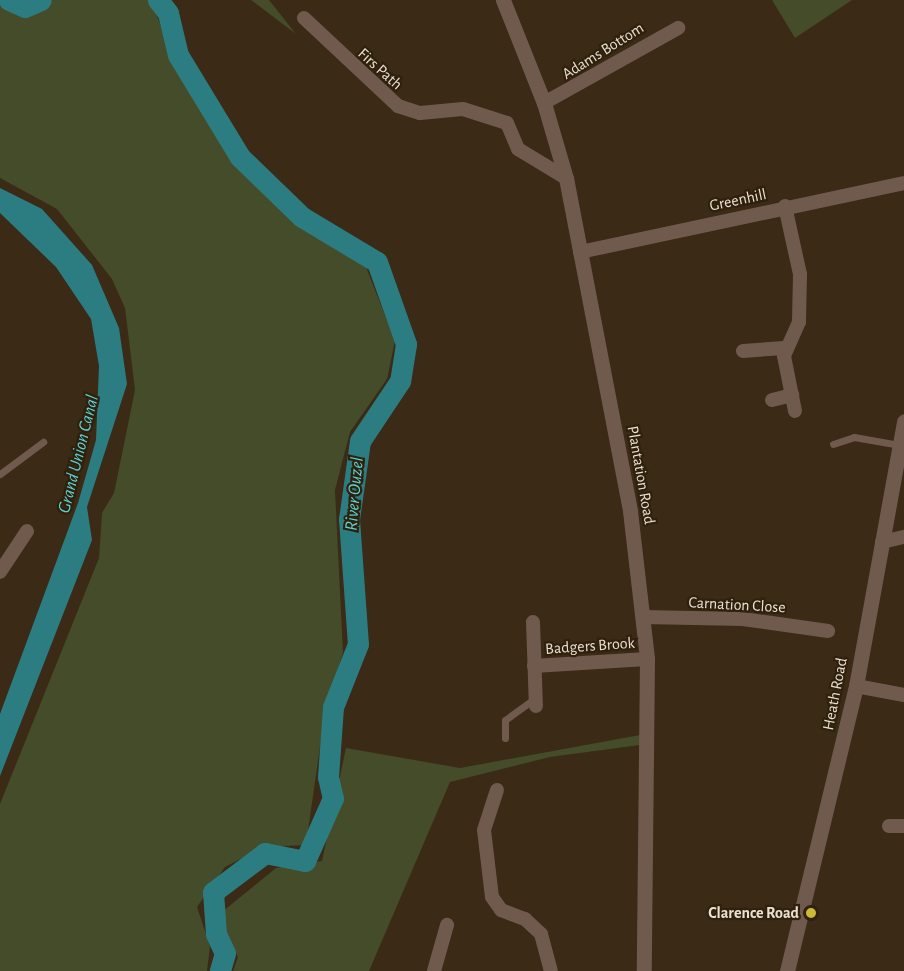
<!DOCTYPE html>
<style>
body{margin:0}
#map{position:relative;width:904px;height:971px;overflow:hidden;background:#3a2a16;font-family:"Alegreya Sans",sans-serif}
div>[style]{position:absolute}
.green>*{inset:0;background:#444c29}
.water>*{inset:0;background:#2b7d81}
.river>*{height:21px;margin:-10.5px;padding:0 10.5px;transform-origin:10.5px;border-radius:10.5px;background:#2b7d81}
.service>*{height:7px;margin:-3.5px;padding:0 3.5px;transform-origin:3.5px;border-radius:3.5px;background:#705a4e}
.minor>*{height:14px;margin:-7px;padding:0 7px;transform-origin:7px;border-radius:7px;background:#705a4e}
.tertiary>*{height:15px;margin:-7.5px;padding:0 7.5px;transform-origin:7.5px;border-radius:7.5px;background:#705a4e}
.dots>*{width:16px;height:16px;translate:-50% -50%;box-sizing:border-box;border:3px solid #2f210c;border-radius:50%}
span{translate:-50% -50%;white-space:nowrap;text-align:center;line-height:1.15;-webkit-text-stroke:4.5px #2f210c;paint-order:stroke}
.street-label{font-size:16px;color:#e9dfd2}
.poi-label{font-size:16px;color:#e9dfd2;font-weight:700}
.right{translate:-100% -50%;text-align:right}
.water-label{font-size:18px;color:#5bd4d9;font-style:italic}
</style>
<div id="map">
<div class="green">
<i style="clip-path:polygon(0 0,25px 11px,52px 0,151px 0,181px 79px,235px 161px,297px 220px,366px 267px,395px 341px,387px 379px,350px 432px,335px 490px,343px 653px,326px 705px,306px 845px,264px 847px,225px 867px,197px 907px,210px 946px,207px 971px,0 971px,0 804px,99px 558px,102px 513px,114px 493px,135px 390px,125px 308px,112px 279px,57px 209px,0 178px)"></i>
<i style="clip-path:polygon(251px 0,269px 0,296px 34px)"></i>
<i style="clip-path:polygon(772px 0,852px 0,795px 38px)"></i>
<i style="clip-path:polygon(640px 735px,640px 745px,550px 757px,450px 782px,369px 971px,233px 971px,238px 957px,217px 916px,276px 868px,322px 861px,346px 748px,460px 768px)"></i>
</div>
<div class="water">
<i style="clip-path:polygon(0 188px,42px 209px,92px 265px,119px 328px,127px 384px,87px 507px,92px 540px,0 776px,0 714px,78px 503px,96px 440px,99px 366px,91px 319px,56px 267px,0 213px)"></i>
</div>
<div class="river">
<i style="left:9px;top:0;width:17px;rotate:24deg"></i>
<i style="left:25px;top:7px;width:17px;rotate:-24deg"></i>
<i style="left:158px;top:0;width:16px;rotate:52deg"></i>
<i style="left:168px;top:13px;width:43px;rotate:76.6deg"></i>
<i style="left:178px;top:55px;width:119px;rotate:58.7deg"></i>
<i style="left:240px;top:157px;width:86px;rotate:44.1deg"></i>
<i style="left:302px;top:217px;width:87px;rotate:31deg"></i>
<i style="left:377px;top:262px;width:87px;rotate:70.5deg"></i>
<i style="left:406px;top:344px;width:37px;rotate:99deg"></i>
<i style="left:400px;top:381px;width:72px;rotate:123.7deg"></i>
<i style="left:360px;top:441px;width:79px;rotate:98deg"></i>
<i style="left:349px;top:519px;width:125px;rotate:85.9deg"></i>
<i style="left:358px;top:644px;width:68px;rotate:111.6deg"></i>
<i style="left:333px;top:707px;width:70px;rotate:94.1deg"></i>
<i style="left:328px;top:777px;width:22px;rotate:77deg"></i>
<i style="left:333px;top:798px;width:69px;rotate:114deg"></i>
<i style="left:305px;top:861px;width:41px;rotate:-168.7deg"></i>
<i style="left:265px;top:853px;width:65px;rotate:143.1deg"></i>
<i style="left:213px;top:892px;width:42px;rotate:85.9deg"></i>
<i style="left:216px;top:934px;width:21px;rotate:65deg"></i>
<i style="left:225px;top:953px;width:19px;rotate:106deg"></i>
</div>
<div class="service">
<i style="left:833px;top:444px;width:22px;rotate:-18deg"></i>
<i style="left:854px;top:437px;width:47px;rotate:9.9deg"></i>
<i style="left:0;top:474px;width:54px;rotate:-36.7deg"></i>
<i style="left:505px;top:738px;width:18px;rotate:-90deg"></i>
<i style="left:505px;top:720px;width:37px;rotate:-36deg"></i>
</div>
<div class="minor">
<i style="left:304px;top:18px;width:129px;rotate:43.1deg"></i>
<i style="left:398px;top:106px;width:23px;rotate:18deg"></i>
<i style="left:420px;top:113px;width:43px;rotate:-5.3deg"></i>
<i style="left:463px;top:109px;width:46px;rotate:17.7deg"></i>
<i style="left:507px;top:123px;width:28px;rotate:67deg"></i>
<i style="left:518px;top:149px;width:56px;rotate:31.1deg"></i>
<i style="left:544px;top:103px;width:154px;rotate:-29.2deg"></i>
<i style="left:785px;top:206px;width:70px;rotate:77.6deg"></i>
<i style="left:800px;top:274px;width:48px;rotate:91.2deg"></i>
<i style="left:799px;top:322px;width:37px;rotate:114deg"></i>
<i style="left:784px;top:356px;width:56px;rotate:78.7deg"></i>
<i style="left:580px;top:252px;width:331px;rotate:-12deg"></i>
<i style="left:743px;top:351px;width:41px;rotate:-4.2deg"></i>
<i style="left:772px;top:400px;width:21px;rotate:-14deg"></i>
<i style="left:882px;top:542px;width:23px;rotate:-13deg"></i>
<i style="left:0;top:572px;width:49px;rotate:-56.6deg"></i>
<i style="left:643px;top:617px;width:100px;rotate:1.1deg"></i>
<i style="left:743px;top:619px;width:86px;rotate:8deg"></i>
<i style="left:533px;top:622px;width:84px;rotate:88deg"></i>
<i style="left:534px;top:666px;width:113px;rotate:-3.5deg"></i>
<i style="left:856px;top:686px;width:49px;rotate:10.6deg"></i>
<i style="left:497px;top:790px;width:42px;rotate:108deg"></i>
<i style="left:484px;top:830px;width:67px;rotate:83.2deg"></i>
<i style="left:492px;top:897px;width:16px;rotate:55deg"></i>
<i style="left:501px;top:910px;width:26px;rotate:21deg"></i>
<i style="left:525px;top:919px;width:22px;rotate:43deg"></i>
<i style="left:541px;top:934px;width:38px;rotate:75deg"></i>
<i style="left:889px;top:826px;width:15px"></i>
<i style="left:434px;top:971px;width:48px;rotate:-74.2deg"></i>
</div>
<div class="tertiary">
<i style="left:503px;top:0;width:111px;rotate:68.3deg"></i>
<i style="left:544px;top:103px;width:78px;rotate:73.7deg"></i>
<i style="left:566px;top:178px;width:339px;rotate:79.1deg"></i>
<i style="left:630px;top:511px;width:149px;rotate:83.4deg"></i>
<i style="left:647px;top:659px;width:312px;rotate:90.6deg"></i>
<i style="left:787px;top:971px;width:293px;rotate:-76.4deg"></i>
<i style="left:856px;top:686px;width:269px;rotate:-79.7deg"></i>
</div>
<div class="dots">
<i style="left:811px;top:913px;background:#cfb837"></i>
</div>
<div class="street-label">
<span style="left:603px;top:51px;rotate:-32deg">Adams Bottom</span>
<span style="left:380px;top:69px;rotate:42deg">Firs Path</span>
<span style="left:738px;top:200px;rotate:-12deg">Greenhill</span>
<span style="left:641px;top:475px;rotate:80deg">Plantation Road</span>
<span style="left:737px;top:605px;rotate:3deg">Carnation Close</span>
<span style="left:590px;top:646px;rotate:-4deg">Badgers Brook</span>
<span style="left:835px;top:694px;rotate:-79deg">Heath Road</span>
</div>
<div class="poi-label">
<span class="right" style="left:799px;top:913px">Clarence Road</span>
</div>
<div class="water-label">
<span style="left:79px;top:454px;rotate:-76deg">Grand Union Canal</span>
<span style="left:355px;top:494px;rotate:-85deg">River Ouzel</span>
</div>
</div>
